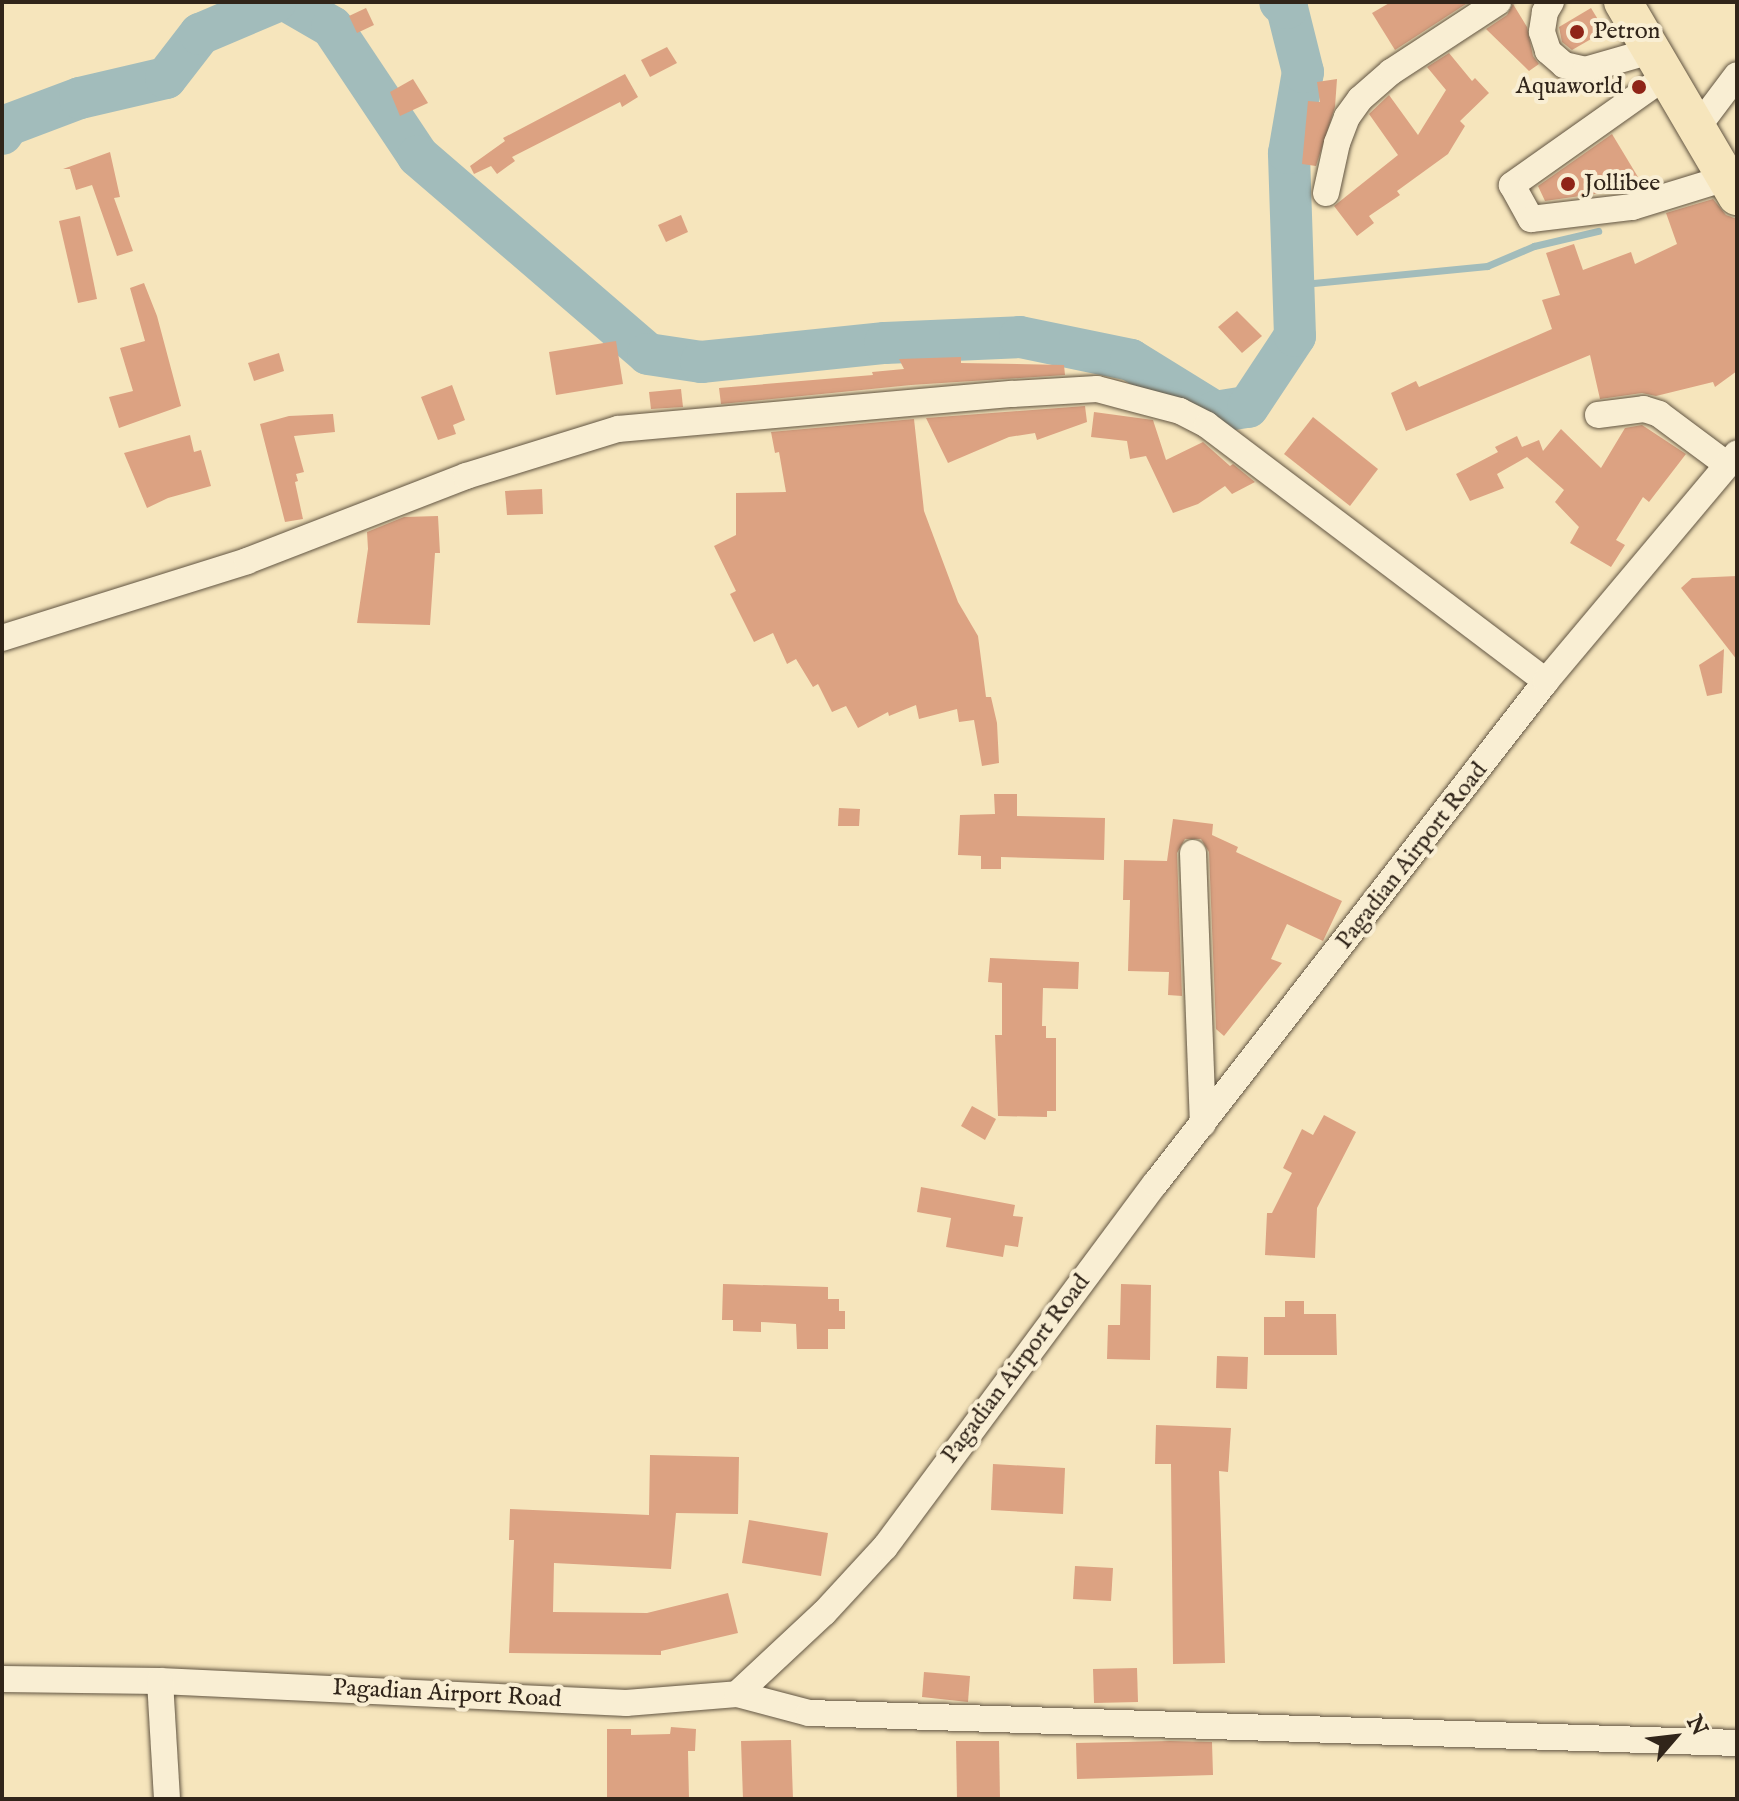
<!DOCTYPE html>
<style>
body{margin:0}
#map{position:relative;width:1739px;height:1801px;overflow:hidden;background:#f6e5bc;font-family:"IM FELL English",serif}
div>[style]{position:absolute}
.stream>*{height:7px;margin:-3.5px;padding:0 3.5px;transform-origin:3.5px;border-radius:3.5px;background:#a2bcbb}
.river>*{height:42px;margin:-21px;padding:0 21px;transform-origin:21px;border-radius:21px;background:#a2bcbb}
.building>*{inset:0;background:#dca282}
.roads{filter:drop-shadow(0 0 2px #625542) drop-shadow(0 0 2px #625542)}
.minor>*{height:26px;margin:-13px;padding:0 13px;transform-origin:13px;border-radius:13px;background:#f9eed3}
.highway>*{height:38px;margin:-19px;padding:0 19px;transform-origin:19px;border-radius:19px;background:#f6e5bc}
.dots>*{width:22px;height:22px;translate:-50% -50%;box-sizing:border-box;border:4px solid #f9eed3;border-radius:50%}
span{translate:-50% -50%;white-space:nowrap;text-align:center;line-height:1.15;-webkit-text-stroke:8px #f9eed3;paint-order:stroke}
.poi-label{font-size:24px;color:#31251a}
.left{translate:0 -50%;text-align:left}
.right{translate:-100% -50%;text-align:right}
.street-label{font-size:24px;color:#31251a}
.frame{position:absolute;inset:0;border:4px solid #31251a;pointer-events:none}
.north{position:absolute;left:1635px;top:1697px;width:80px;height:80px;-webkit-text-stroke:6px #f9eed3;paint-order:stroke;rotate:62deg;font-size:22px;font-weight:700;line-height:32px;text-align:center;color:#31251a}
.north::after{content:'';display:block;margin:auto;width:28px;height:36px;background:#31251a;clip-path:polygon(50% 0,100% 100%,50% 72%,0 100%)}
</style>
<div id="map">
<div class="stream">
<i style="left:1293px;top:285px;width:195px;rotate:-5.6deg"></i>
<i style="left:1487px;top:266px;width:51px;rotate:-23.1deg"></i>
<i style="left:1534px;top:246px;width:66px;rotate:-13.2deg"></i>
</div>
<div class="river">
<i style="left:289px;top:2px;width:50px;rotate:30.2deg"></i>
<i style="left:332px;top:27px;width:155px;rotate:56.3deg"></i>
<i style="left:418px;top:156px;width:303px;rotate:40.7deg"></i>
<i style="left:648px;top:354px;width:54px;rotate:8.6deg"></i>
<i style="left:701px;top:362px;width:185px;rotate:-5.9deg"></i>
<i style="left:885px;top:343px;width:135px;rotate:-2.5deg"></i>
<i style="left:1020px;top:337px;width:113px;rotate:11.7deg"></i>
<i style="left:1131px;top:360px;width:99px;rotate:31.8deg"></i>
<i style="left:1215px;top:412px;width:33px;rotate:-9deg"></i>
<i style="left:1248px;top:407px;width:85px;rotate:-56.5deg"></i>
<i style="left:1295px;top:336px;width:183px;rotate:-91.9deg"></i>
<i style="left:1289px;top:153px;width:82px;rotate:-80.2deg"></i>
<i style="left:1303px;top:72px;width:66px;rotate:-104deg"></i>
<i style="left:1287px;top:8px;width:9px;rotate:-139deg"></i>
<i style="left:2px;top:134px;width:11px;rotate:-56deg"></i>
<i style="left:8px;top:125px;width:77px;rotate:-20.6deg"></i>
<i style="left:80px;top:98px;width:88px;rotate:-13.1deg"></i>
<i style="left:166px;top:78px;width:56px;rotate:-52.3deg"></i>
<i style="left:200px;top:34px;width:82px;rotate:-23.1deg"></i>
</div>
<div class="building">
<i style="clip-path:polygon(1391px 2px,1469px 2px,1395px 50px,1372px 13px)"></i>
<i style="clip-path:polygon(1513px 4px,1527px 27px,1533px 56px,1539px 64px,1529px 71px,1486px 29px,1507px 15px)"></i>
<i style="clip-path:polygon(366px 8px,374px 25px,357px 33px,349px 16px)"></i>
<i style="clip-path:polygon(1591px 8px,1605px 31px,1572px 50px,1562px 42px,1559px 27px)"></i>
<i style="clip-path:polygon(667px 47px,677px 63px,650px 77px,641px 60px)"></i>
<i style="clip-path:polygon(1449px 53px,1472px 81px,1475px 78px,1489px 93px,1460px 121px,1465px 126px,1448px 154px,1397px 191px,1400px 195px,1369px 216px,1374px 223px,1357px 236px,1334px 206px,1398px 155px,1369px 114px,1389px 95px,1418px 135px,1446px 90px,1427px 67px)"></i>
<i style="clip-path:polygon(625px 74px,638px 97px,622px 107px,620px 102px,512px 157px,515px 161px,497px 174px,491px 166px,474px 174px,470px 166px,505px 141px,503px 138px)"></i>
<i style="clip-path:polygon(413px 79px,428px 103px,400px 116px,390px 92px)"></i>
<i style="clip-path:polygon(1337px 79px,1335px 107px,1316px 166px,1302px 164px,1308px 101px,1320px 102px,1317px 82px)"></i>
<i style="clip-path:polygon(1612px 134px,1644px 187px,1545px 201px,1538px 186px)"></i>
<i style="clip-path:polygon(110px 152px,120px 197px,114px 198px,133px 251px,117px 256px,92px 185px,76px 190px,70px 169px,63px 169px)"></i>
<i style="clip-path:polygon(1713px 199px,1726px 215px,1737px 219px,1737px 371px,1715px 387px,1713px 382px,1656px 396px,1642px 393px,1600px 399px,1590px 355px,1406px 431px,1391px 393px,1416px 381px,1419px 387px,1552px 329px,1542px 300px,1560px 295px,1546px 253px,1574px 244px,1583px 270px,1631px 252px,1635px 264px,1677px 244px,1666px 213px)"></i>
<i style="clip-path:polygon(681px 215px,688px 232px,666px 242px,658px 225px)"></i>
<i style="clip-path:polygon(80px 216px,97px 299px,78px 303px,59px 221px)"></i>
<i style="clip-path:polygon(144px 283px,157px 316px,181px 406px,119px 428px,109px 397px,133px 391px,120px 348px,145px 341px,130px 288px)"></i>
<i style="clip-path:polygon(1237px 311px,1262px 336px,1242px 353px,1218px 327px)"></i>
<i style="clip-path:polygon(616px 341px,623px 384px,556px 395px,549px 352px)"></i>
<i style="clip-path:polygon(279px 353px,284px 371px,254px 381px,248px 363px)"></i>
<i style="clip-path:polygon(961px 357px,961px 363px,1064px 365px,1065px 375px,911px 385px,721px 404px,719px 388px,873px 375px,872px 372px,904px 369px,899px 359px)"></i>
<i style="clip-path:polygon(452px 385px,465px 420px,453px 425px,456px 434px,438px 440px,421px 397px)"></i>
<i style="clip-path:polygon(681px 389px,683px 407px,651px 409px,649px 392px)"></i>
<i style="clip-path:polygon(1085px 406px,1087px 422px,1037px 440px,1035px 433px,1009px 437px,948px 463px,926px 418px)"></i>
<i style="clip-path:polygon(1094px 412px,1153px 420px,1166px 460px,1203px 442px,1230px 466px,1233px 464px,1255px 482px,1232px 494px,1225px 486px,1198px 504px,1173px 513px,1146px 456px,1130px 459px,1127px 441px,1091px 437px)"></i>
<i style="clip-path:polygon(333px 414px,335px 432px,294px 436px,304px 472px,296px 474px,298px 481px,295px 482px,303px 519px,285px 522px,260px 424px,289px 416px)"></i>
<i style="clip-path:polygon(1313px 417px,1378px 469px,1350px 506px,1284px 454px)"></i>
<i style="clip-path:polygon(914px 419px,924px 511px,958px 602px,978px 636px,986px 697px,991px 697px,997px 723px,999px 763px,982px 766px,974px 720px,959px 722px,957px 709px,919px 719px,916px 705px,889px 716px,888px 712px,858px 728px,846px 706px,832px 712px,818px 684px,813px 687px,796px 659px,787px 664px,773px 633px,754px 642px,730px 594px,736px 591px,714px 546px,736px 535px,736px 493px,786px 492px,779px 452px,775px 453px,771px 432px)"></i>
<i style="clip-path:polygon(1642px 425px,1686px 454px,1649px 502px,1643px 497px,1616px 540px,1625px 545px,1611px 567px,1570px 543px,1579px 527px,1555px 502px,1564px 490px,1527px 457px,1497px 474px,1504px 488px,1470px 501px,1456px 474px,1498px 452px,1495px 447px,1517px 436px,1522px 447px,1539px 440px,1543px 451px,1561px 429px,1601px 468px,1625px 428px)"></i>
<i style="clip-path:polygon(190px 435px,194px 452px,201px 450px,211px 486px,168px 498px,147px 508px,124px 453px)"></i>
<i style="clip-path:polygon(542px 489px,543px 514px,507px 515px,505px 491px)"></i>
<i style="clip-path:polygon(438px 516px,440px 553px,435px 553px,430px 625px,357px 623px,368px 549px,367px 532px,404px 517px)"></i>
<i style="clip-path:polygon(1737px 576px,1737px 660px,1681px 588px,1692px 578px)"></i>
<i style="clip-path:polygon(1724px 649px,1722px 693px,1707px 696px,1699px 665px)"></i>
<i style="clip-path:polygon(994px 794px,1017px 794px,1017px 816px,1105px 818px,1104px 860px,1001px 857px,1001px 869px,981px 869px,981px 856px,958px 855px,960px 815px,995px 814px)"></i>
<i style="clip-path:polygon(839px 808px,860px 809px,859px 826px,838px 826px)"></i>
<i style="clip-path:polygon(1173px 819px,1213px 824px,1212px 835px,1238px 847px,1236px 852px,1342px 901px,1323px 941px,1287px 924px,1271px 959px,1282px 963px,1224px 1036px,1216px 1029px,1209px 852px,1201px 839px,1185px 839px,1177px 853px,1182px 996px,1168px 995px,1169px 972px,1128px 971px,1130px 900px,1123px 900px,1124px 860px,1167px 861px)"></i>
<i style="clip-path:polygon(990px 958px,1079px 962px,1078px 989px,1043px 988px,1042px 1026px,1046px 1026px,1046px 1038px,1056px 1038px,1056px 1111px,1047px 1111px,1047px 1117px,998px 1116px,995px 1035px,1002px 1035px,1002px 983px,988px 982px)"></i>
<i style="clip-path:polygon(972px 1106px,996px 1119px,985px 1140px,961px 1126px)"></i>
<i style="clip-path:polygon(1324px 1115px,1356px 1132px,1317px 1208px,1315px 1258px,1265px 1255px,1267px 1213px,1272px 1213px,1292px 1173px,1283px 1168px,1302px 1129px,1313px 1135px)"></i>
<i style="clip-path:polygon(921px 1187px,1015px 1205px,1013px 1216px,1023px 1217px,1018px 1247px,1005px 1245px,1003px 1257px,946px 1247px,951px 1218px,917px 1212px)"></i>
<i style="clip-path:polygon(723px 1284px,828px 1287px,828px 1299px,839px 1299px,839px 1311px,845px 1311px,845px 1329px,828px 1329px,828px 1349px,797px 1349px,796px 1324px,761px 1322px,761px 1332px,733px 1331px,733px 1320px,722px 1320px)"></i>
<i style="clip-path:polygon(1121px 1284px,1151px 1285px,1150px 1360px,1107px 1359px,1108px 1325px,1120px 1325px)"></i>
<i style="clip-path:polygon(1285px 1301px,1304px 1301px,1304px 1314px,1336px 1314px,1337px 1355px,1264px 1355px,1264px 1317px,1285px 1317px)"></i>
<i style="clip-path:polygon(1217px 1356px,1248px 1357px,1247px 1389px,1216px 1388px)"></i>
<i style="clip-path:polygon(1156px 1425px,1231px 1428px,1228px 1472px,1219px 1471px,1225px 1663px,1173px 1664px,1171px 1464px,1155px 1464px)"></i>
<i style="clip-path:polygon(650px 1455px,739px 1457px,738px 1514px,676px 1513px,671px 1569px,554px 1563px,553px 1612px,647px 1613px,728px 1593px,738px 1633px,661px 1651px,661px 1655px,509px 1653px,514px 1540px,509px 1540px,510px 1509px,649px 1515px)"></i>
<i style="clip-path:polygon(993px 1464px,1065px 1468px,1063px 1514px,991px 1510px)"></i>
<i style="clip-path:polygon(749px 1520px,828px 1533px,821px 1576px,742px 1563px)"></i>
<i style="clip-path:polygon(1075px 1566px,1113px 1568px,1111px 1601px,1073px 1599px)"></i>
<i style="clip-path:polygon(1137px 1668px,1138px 1702px,1094px 1703px,1093px 1669px)"></i>
<i style="clip-path:polygon(924px 1672px,970px 1676px,968px 1702px,922px 1697px)"></i>
<i style="clip-path:polygon(671px 1727px,696px 1729px,695px 1751px,688px 1751px,689px 1799px,607px 1799px,607px 1729px,631px 1729px,631px 1735px,670px 1734px)"></i>
<i style="clip-path:polygon(791px 1740px,793px 1799px,743px 1799px,741px 1741px)"></i>
<i style="clip-path:polygon(956px 1741px,999px 1741px,1000px 1799px,957px 1799px)"></i>
<i style="clip-path:polygon(1170px 1741px,1212px 1742px,1213px 1775px,1077px 1779px,1076px 1743px)"></i>
</div>
<div class="roads">
<div class="minor">
<i style="left:1551px;top:2px;width:12px;rotate:121deg"></i>
<i style="left:1545px;top:12px;width:20px;rotate:99deg"></i>
<i style="left:1542px;top:32px;width:20px;rotate:72deg"></i>
<i style="left:1548px;top:51px;width:21px;rotate:41deg"></i>
<i style="left:1564px;top:65px;width:22px;rotate:13deg"></i>
<i style="left:1585px;top:70px;width:69px;rotate:-16.1deg"></i>
<i style="left:1666px;top:76px;width:189px;rotate:144.7deg"></i>
<i style="left:1512px;top:185px;width:39px;rotate:61deg"></i>
<i style="left:1531px;top:219px;width:102px;rotate:-6.8deg"></i>
<i style="left:1632px;top:207px;width:98px;rotate:-17.1deg"></i>
<i style="left:1697px;top:128px;width:66px;rotate:-53deg"></i>
<i style="left:1326px;top:193px;width:51px;rotate:-77.6deg"></i>
<i style="left:1337px;top:143px;width:28px;rotate:-69deg"></i>
<i style="left:1347px;top:117px;width:22px;rotate:-54deg"></i>
<i style="left:1360px;top:99px;width:41px;rotate:-41.1deg"></i>
<i style="left:1391px;top:72px;width:128px;rotate:-33.2deg"></i>
<i style="left:1598px;top:415px;width:46px;rotate:-7.4deg"></i>
<i style="left:1644px;top:409px;width:16px;rotate:18deg"></i>
<i style="left:1659px;top:414px;width:84px;rotate:36.7deg"></i>
<i style="left:2px;top:638px;width:257px;rotate:-17.4deg"></i>
<i style="left:247px;top:561px;width:235px;rotate:-21.2deg"></i>
<i style="left:466px;top:476px;width:159px;rotate:-17.2deg"></i>
<i style="left:618px;top:429px;width:396px;rotate:-5.1deg"></i>
<i style="left:1012px;top:394px;width:85px;rotate:-3.4deg"></i>
<i style="left:1097px;top:389px;width:86px;rotate:14.8deg"></i>
<i style="left:1180px;top:411px;width:30px;rotate:27deg"></i>
<i style="left:1207px;top:425px;width:425px;rotate:37.1deg"></i>
<i style="left:1193px;top:853px;width:271px;rotate:87.9deg"></i>
<i style="left:2px;top:1679px;width:158px;rotate:0.7deg"></i>
<i style="left:160px;top:1681px;width:467px;rotate:2.7deg"></i>
<i style="left:626px;top:1703px;width:111px;rotate:-4.6deg"></i>
<i style="left:737px;top:1694px;width:119px;rotate:-43deg"></i>
<i style="left:824px;top:1613px;width:90px;rotate:-47.3deg"></i>
<i style="left:885px;top:1547px;width:452px;rotate:-53.4deg"></i>
<i style="left:1155px;top:1184px;width:637px;rotate:-52.14deg"></i>
<i style="left:1546px;top:681px;width:297px;rotate:-50deg"></i>
<i style="left:160px;top:1681px;width:118px;rotate:86.6deg"></i>
<i style="left:737px;top:1694px;width:74px;rotate:14.8deg"></i>
<i style="left:809px;top:1713px;width:928px;rotate:1.85deg"></i>
</div>
<div class="highway">
<i style="left:1623px;top:2px;width:225px;rotate:59.6deg"></i>
</div>
</div>
<div class="dots">
<i style="left:1577px;top:32px;background:#8f2418"></i>
<i style="left:1639px;top:87px;background:#8f2418"></i>
<i style="left:1568px;top:184px;background:#8f2418"></i>
</div>
<div class="poi-label">
<span class="left" style="left:1593px;top:32px">Petron</span>
<span class="right" style="left:1623px;top:87px">Aquaworld</span>
<span class="left" style="left:1584px;top:184px">Jollibee</span>
</div>
<div class="street-label">
<span style="left:1412px;top:856px;rotate:-52deg">Pagadian Airport Road</span>
<span style="left:1016px;top:1369px;rotate:-53deg">Pagadian Airport Road</span>
<span style="left:447px;top:1694px;rotate:3deg">Pagadian Airport Road</span>
</div>
<div class="frame"></div>
<div class="north">N</div>
</div>
